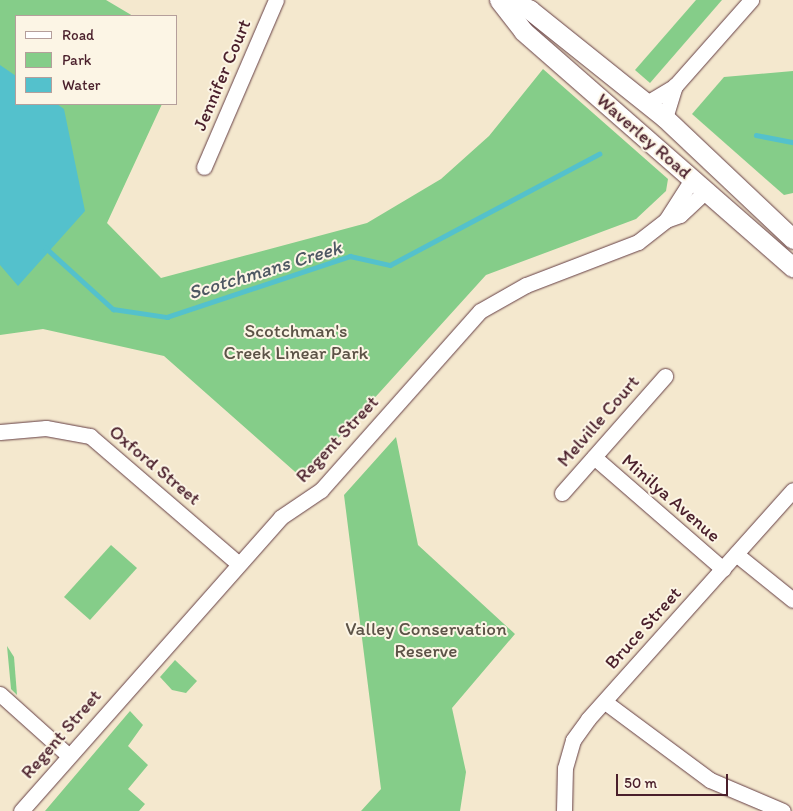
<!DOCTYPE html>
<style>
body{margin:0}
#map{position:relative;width:793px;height:811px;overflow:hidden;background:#f4e8ce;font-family:Itim,sans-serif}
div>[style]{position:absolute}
.green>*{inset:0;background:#85cd89}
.water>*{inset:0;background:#54c1cc}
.stream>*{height:4.5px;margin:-2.25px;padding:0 2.25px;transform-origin:2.25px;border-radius:2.25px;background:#54c1cc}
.roads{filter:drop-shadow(0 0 1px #643d43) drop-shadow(0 0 1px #643d43)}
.minor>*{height:15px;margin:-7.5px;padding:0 7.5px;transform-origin:7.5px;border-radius:7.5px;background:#fff}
.major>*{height:19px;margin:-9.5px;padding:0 9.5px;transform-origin:9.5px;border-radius:9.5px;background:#fff}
span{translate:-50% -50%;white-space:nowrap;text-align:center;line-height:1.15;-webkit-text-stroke:4px #fcf5e5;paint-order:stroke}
.street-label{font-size:19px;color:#4a1f2b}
.park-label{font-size:19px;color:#5c5347}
.water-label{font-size:20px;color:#4e5863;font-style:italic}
.legend{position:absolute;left:15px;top:15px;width:162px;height:90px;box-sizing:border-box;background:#fcf5e5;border:1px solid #b59f9b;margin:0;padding:6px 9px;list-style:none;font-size:15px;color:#4a1f2b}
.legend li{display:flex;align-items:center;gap:10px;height:25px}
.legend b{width:25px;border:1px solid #b59f9b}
.scale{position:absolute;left:616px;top:774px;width:112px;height:22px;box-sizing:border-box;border:2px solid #4a1f2b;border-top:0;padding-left:6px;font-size:15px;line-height:18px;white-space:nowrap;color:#4a1f2b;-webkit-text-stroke:4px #fcf5e5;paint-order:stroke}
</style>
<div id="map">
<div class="green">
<i style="clip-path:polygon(0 0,106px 0,133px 16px,16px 16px,16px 104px,162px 104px,107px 223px,161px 278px,367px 223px,441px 179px,489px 136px,543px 69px,668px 179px,666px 191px,636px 219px,486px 275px,302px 478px,164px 356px,43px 329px,0 335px)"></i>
<i style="clip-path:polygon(696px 0,722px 0,650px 83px,635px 70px)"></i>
<i style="clip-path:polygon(793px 71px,793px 193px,784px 195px,692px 114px,724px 77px)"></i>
<i style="clip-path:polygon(396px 437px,418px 545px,515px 634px,452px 708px,466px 772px,460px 811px,361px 811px,381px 789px,344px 495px)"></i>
<i style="clip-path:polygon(111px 545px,137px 568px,90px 620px,64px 597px)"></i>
<i style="clip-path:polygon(7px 646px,14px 657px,17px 695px,11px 689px)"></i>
<i style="clip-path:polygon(175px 660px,197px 681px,186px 693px,172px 690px,160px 677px)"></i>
<i style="clip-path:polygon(130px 711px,143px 725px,128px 746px,148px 765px,128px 789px,145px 804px,139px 811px,45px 811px)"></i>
</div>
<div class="water">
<i style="clip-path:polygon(0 65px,16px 76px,16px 104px,57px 104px,64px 109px,85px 211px,18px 286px,0 265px)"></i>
</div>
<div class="stream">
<i style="left:756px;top:135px;width:38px;rotate:11deg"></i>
<i style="left:46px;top:248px;width:91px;rotate:42.3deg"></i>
<i style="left:113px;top:309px;width:55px;rotate:8.4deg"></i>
<i style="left:167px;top:317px;width:193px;rotate:-18.4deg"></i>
<i style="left:350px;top:256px;width:41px;rotate:12.7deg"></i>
<i style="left:390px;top:265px;width:237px;rotate:-28deg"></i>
</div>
<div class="roads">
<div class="minor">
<i style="left:647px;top:103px;width:33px;rotate:-31deg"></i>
<i style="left:675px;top:86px;width:115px;rotate:-48.5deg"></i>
<i style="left:665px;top:118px;width:34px;rotate:-73deg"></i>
<i style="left:204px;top:167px;width:182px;rotate:-66.7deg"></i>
<i style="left:666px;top:220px;width:50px;rotate:-57.3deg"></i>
<i style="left:0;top:432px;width:46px;rotate:-5deg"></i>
<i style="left:46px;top:428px;width:45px;rotate:10.3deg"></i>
<i style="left:90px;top:436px;width:196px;rotate:40.7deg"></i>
<i style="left:594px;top:457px;width:171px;rotate:41deg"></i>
<i style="left:562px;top:493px;width:156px;rotate:-48.6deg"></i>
<i style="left:736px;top:554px;width:73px;rotate:38.9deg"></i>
<i style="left:0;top:694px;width:91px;rotate:41.9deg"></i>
<i style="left:605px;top:702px;width:131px;rotate:36.6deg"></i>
<i style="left:710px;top:780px;width:79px;rotate:23deg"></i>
<i style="left:21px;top:811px;width:392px;rotate:-48.5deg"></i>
<i style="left:281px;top:517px;width:48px;rotate:-34deg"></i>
<i style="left:321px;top:490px;width:239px;rotate:-48.4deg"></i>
<i style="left:480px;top:311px;width:53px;rotate:-29.5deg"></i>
<i style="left:526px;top:285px;width:120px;rotate:-21deg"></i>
<i style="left:638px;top:242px;width:36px;rotate:-38deg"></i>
<i style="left:666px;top:220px;width:15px;rotate:-20deg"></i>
<i style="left:680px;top:215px;width:37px;rotate:-43deg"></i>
<i style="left:564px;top:811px;width:43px;rotate:-88.7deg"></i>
<i style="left:565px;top:768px;width:29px;rotate:-74deg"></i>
<i style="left:573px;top:740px;width:26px;rotate:-54deg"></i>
<i style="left:588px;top:719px;width:307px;rotate:-48.2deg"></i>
</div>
<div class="major">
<i style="left:499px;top:0;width:39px;rotate:52deg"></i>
<i style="left:523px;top:31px;width:359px;rotate:41.2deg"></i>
<i style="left:509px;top:0;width:23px;rotate:25deg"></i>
<i style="left:530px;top:10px;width:173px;rotate:38.7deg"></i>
<i style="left:665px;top:118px;width:176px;rotate:43.4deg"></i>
</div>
</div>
<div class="street-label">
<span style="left:222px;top:75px;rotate:-67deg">Jennifer Court</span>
<span style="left:644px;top:136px;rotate:41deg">Waverley Road</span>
<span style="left:598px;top:421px;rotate:-49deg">Melville Court</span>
<span style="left:337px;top:439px;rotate:-47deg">Regent Street</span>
<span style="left:155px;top:465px;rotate:40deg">Oxford Street</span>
<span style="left:671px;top:498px;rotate:41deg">Minilya Avenue</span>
<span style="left:643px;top:628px;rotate:-48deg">Bruce Street</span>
<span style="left:61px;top:734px;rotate:-49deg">Regent Street</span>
</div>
<div class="park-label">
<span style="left:296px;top:342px">Scotchman's<br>Creek Linear Park</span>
<span style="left:426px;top:640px">Valley Conservation<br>Reserve</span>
</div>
<div class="water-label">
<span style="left:265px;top:270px;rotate:-17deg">Scotchmans Creek</span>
</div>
<ul class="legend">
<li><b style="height:6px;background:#fff"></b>Road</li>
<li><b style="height:14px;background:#85cd89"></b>Park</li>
<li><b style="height:14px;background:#54c1cc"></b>Water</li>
</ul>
<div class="scale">50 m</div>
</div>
